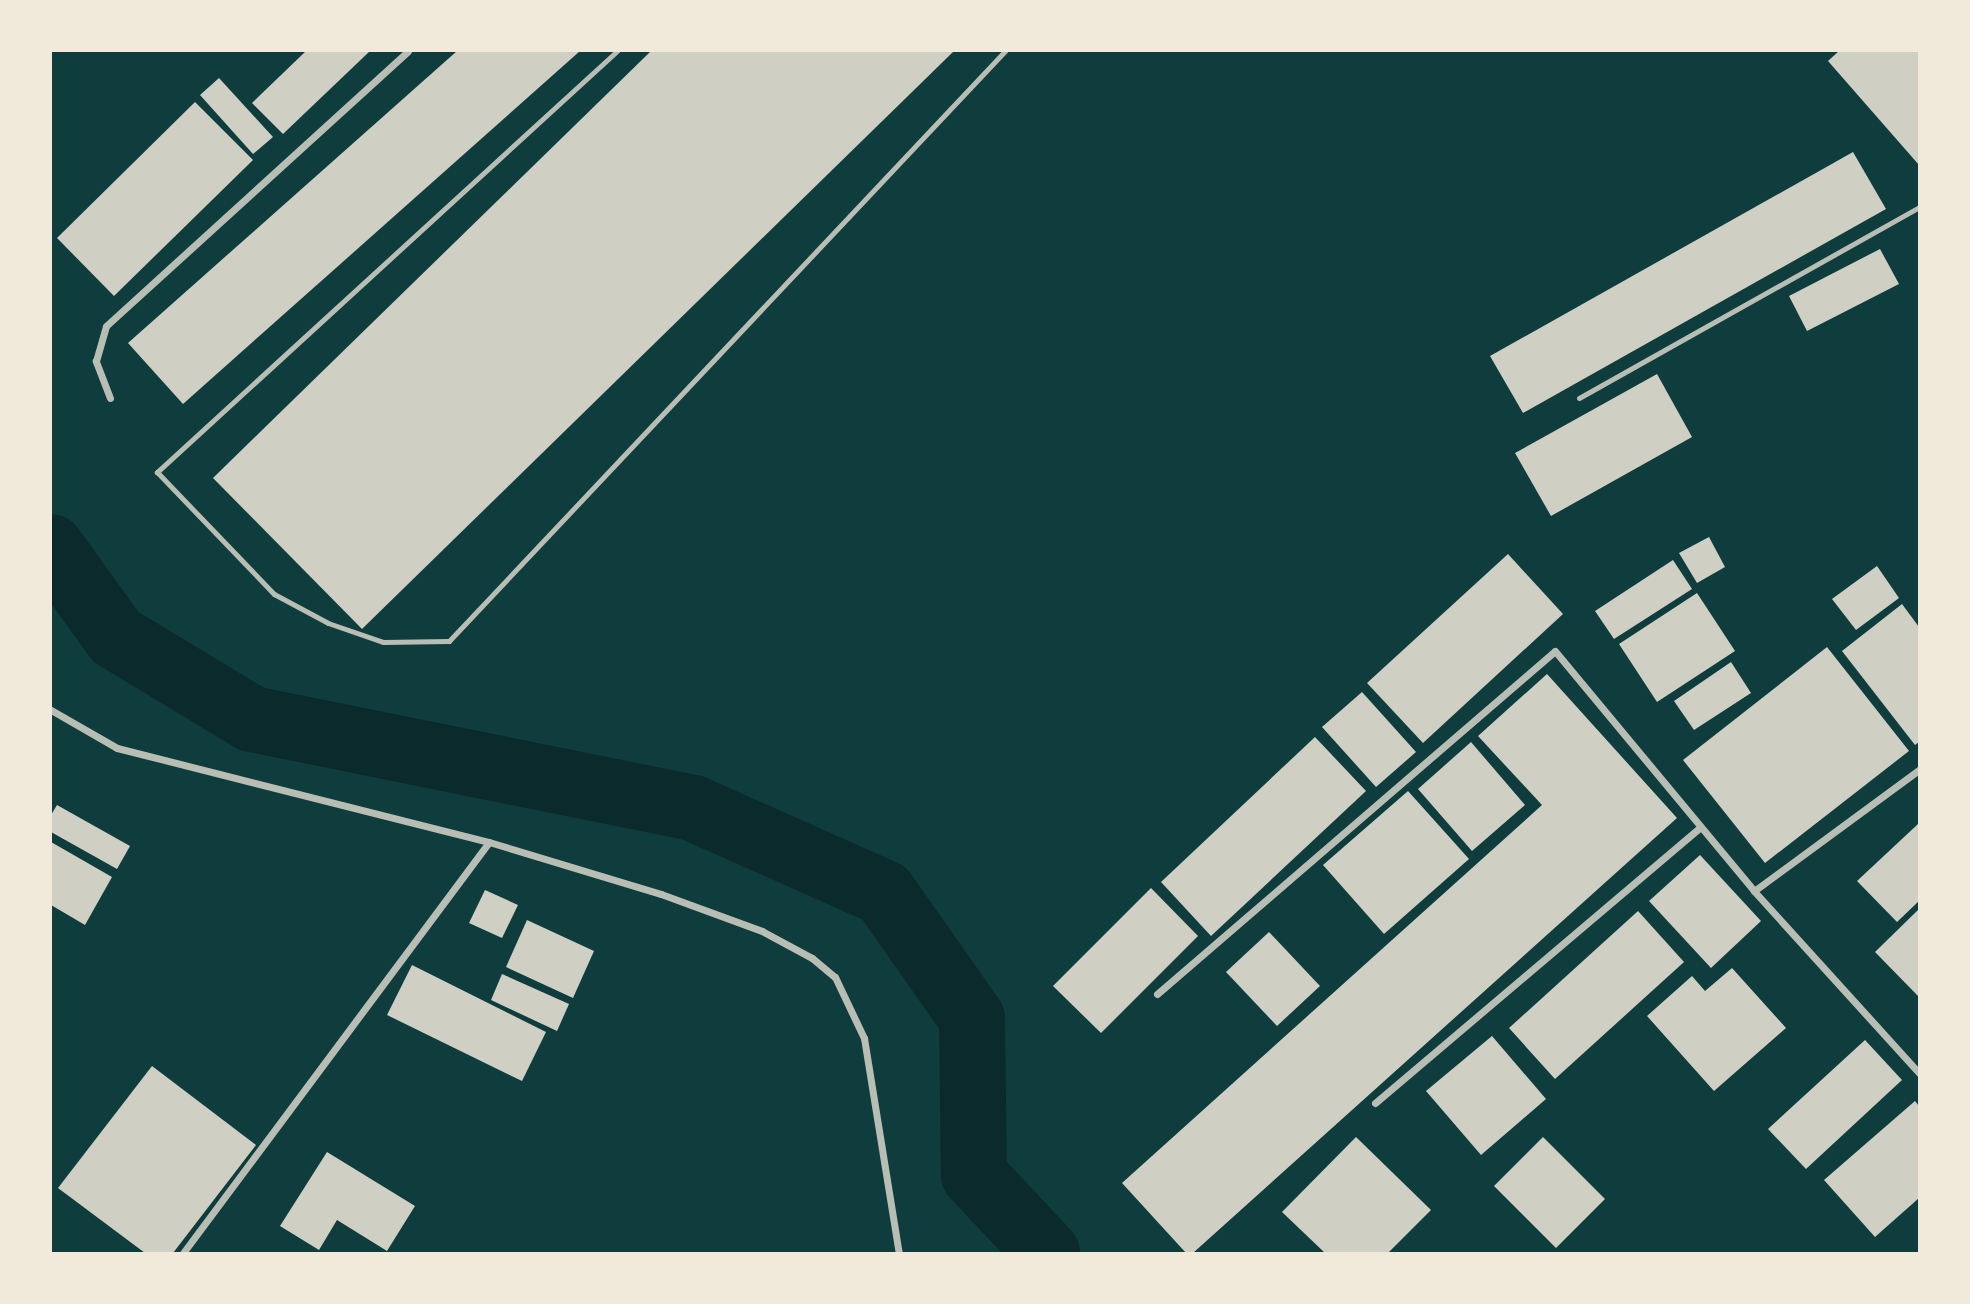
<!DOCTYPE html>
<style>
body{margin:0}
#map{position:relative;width:1970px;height:1304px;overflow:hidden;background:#0f3d3e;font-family:"Exo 2",sans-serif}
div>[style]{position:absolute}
.river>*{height:66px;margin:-33px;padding:0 33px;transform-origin:33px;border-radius:33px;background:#0a2a2b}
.building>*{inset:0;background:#cfcfc3}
.service>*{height:5px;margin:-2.5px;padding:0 2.5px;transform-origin:2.5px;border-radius:2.5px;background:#b8beb3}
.minor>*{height:7px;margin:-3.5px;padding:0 3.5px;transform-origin:3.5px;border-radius:3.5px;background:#b8beb3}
span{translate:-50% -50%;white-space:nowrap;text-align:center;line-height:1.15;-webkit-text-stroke:6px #f1e9da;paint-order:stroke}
.frame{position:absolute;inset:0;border:52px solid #f1e9da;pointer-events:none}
</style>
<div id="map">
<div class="river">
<i style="left:51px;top:547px;width:111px;rotate:54.2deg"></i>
<i style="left:116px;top:637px;width:159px;rotate:31.1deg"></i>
<i style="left:252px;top:719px;width:450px;rotate:11.4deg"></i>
<i style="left:693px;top:808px;width:209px;rotate:24deg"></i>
<i style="left:884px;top:893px;width:153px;rotate:54.9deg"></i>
<i style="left:972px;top:1018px;width:157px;rotate:89.3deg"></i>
<i style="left:974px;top:1175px;width:107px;rotate:46.9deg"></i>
</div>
<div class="building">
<i style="clip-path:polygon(306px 51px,370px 51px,283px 134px,252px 103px)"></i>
<i style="clip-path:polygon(457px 51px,580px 51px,183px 404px,128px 343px)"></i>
<i style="clip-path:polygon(651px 51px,954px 51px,362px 629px,213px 478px)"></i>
<i style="clip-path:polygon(1839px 51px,1919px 51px,1919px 165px,1828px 61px)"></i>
<i style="clip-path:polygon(219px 78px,273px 137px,253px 154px,200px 95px)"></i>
<i style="clip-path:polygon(195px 102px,253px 160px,114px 296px,57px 238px)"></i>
<i style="clip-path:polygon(1853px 152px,1886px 209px,1523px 413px,1490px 356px)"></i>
<i style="clip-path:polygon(1880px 249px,1899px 284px,1807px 331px,1789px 296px)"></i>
<i style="clip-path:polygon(1657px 374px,1692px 437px,1551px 516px,1515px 453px)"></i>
<i style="clip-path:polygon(1709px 537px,1725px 567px,1697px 583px,1679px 553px)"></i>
<i style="clip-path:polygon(1508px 554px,1563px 614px,1423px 743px,1367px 683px)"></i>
<i style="clip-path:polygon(1673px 560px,1692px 589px,1614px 639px,1595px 611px)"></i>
<i style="clip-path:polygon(1877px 566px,1899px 598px,1856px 630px,1832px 599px)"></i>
<i style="clip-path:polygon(1697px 593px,1735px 651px,1657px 702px,1619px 644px)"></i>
<i style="clip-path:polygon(1902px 604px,1919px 627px,1919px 742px,1915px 745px,1842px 651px)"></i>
<i style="clip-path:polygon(1827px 647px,1909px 751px,1765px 863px,1683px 760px)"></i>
<i style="clip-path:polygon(1731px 662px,1751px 693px,1694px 730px,1674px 701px)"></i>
<i style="clip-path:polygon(1547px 674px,1677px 818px,1193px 1253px,1186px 1253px,1122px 1183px,1542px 805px,1478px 736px)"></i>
<i style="clip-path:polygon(1362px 692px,1416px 752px,1376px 787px,1322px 727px)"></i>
<i style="clip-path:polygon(1315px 737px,1366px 791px,1211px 936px,1161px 882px)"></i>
<i style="clip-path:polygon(1471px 742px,1525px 805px,1472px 851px,1418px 789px)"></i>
<i style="clip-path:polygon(1408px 791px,1469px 859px,1384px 934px,1323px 865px)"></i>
<i style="clip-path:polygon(57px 805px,130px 846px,117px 869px,51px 832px,51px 815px)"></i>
<i style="clip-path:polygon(1918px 824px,1919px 901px,1897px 922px,1857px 881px)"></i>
<i style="clip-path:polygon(51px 842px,112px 877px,85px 925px,51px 905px)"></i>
<i style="clip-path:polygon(1700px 855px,1761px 921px,1711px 968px,1649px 901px)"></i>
<i style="clip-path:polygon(1151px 888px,1198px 936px,1101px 1033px,1053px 986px)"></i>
<i style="clip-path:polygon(485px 890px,518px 905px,502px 938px,469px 923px)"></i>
<i style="clip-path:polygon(1919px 909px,1919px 997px,1875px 952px)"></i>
<i style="clip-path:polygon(1638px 911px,1684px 962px,1555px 1079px,1509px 1028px)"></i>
<i style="clip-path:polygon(527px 920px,594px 951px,573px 998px,506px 967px)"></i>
<i style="clip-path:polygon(1269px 932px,1320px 986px,1277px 1026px,1226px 972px)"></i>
<i style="clip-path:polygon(412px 965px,546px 1032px,522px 1081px,387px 1015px)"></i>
<i style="clip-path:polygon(1732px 968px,1786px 1028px,1714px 1091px,1647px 1016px,1692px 976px,1705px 991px)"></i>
<i style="clip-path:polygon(502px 974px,569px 1004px,557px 1031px,491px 1000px)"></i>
<i style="clip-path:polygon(1492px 1036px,1546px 1099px,1481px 1155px,1426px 1091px)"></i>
<i style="clip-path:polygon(1865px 1040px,1902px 1080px,1806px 1169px,1768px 1129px)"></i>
<i style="clip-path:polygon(152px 1066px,256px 1145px,173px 1253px,145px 1253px,58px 1188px)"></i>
<i style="clip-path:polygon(1915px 1101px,1919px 1106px,1919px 1198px,1875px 1237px,1824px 1180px)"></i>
<i style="clip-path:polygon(1356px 1137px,1431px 1210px,1388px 1253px,1325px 1253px,1282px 1212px)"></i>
<i style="clip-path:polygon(1543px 1137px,1605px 1199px,1556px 1248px,1494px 1186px)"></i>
<i style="clip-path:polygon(327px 1152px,415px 1206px,387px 1251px,337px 1220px,319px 1250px,280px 1226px)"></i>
</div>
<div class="service">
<i style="left:617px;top:51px;width:624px;rotate:137.53deg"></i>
<i style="left:157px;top:472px;width:169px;rotate:46.2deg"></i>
<i style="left:274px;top:594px;width:61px;rotate:28.2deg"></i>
<i style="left:328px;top:623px;width:58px;rotate:19.1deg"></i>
<i style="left:383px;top:642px;width:66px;rotate:-0.9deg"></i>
<i style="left:449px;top:641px;width:811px;rotate:-46.7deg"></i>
<i style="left:1579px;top:398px;width:390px;rotate:-29.3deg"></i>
</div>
<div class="minor">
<i style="left:110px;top:398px;width:40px;rotate:-111deg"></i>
<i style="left:96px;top:361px;width:36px;rotate:-74deg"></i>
<i style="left:106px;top:326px;width:408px;rotate:-42.3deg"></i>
<i style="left:51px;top:710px;width:76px;rotate:29.9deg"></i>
<i style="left:117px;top:748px;width:384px;rotate:14.2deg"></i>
<i style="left:489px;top:842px;width:180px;rotate:16.8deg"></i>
<i style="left:661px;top:894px;width:108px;rotate:20.1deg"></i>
<i style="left:762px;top:931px;width:57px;rotate:28.4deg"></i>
<i style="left:812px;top:958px;width:30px;rotate:40deg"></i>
<i style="left:835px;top:977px;width:68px;rotate:64.6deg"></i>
<i style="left:864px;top:1038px;width:218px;rotate:80.8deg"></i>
<i style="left:1754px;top:891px;width:205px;rotate:-36.3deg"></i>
<i style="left:1157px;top:994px;width:525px;rotate:-40.76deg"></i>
<i style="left:1555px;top:651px;width:312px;rotate:50.3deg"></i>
<i style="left:1754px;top:891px;width:246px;rotate:47.8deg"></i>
<i style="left:1375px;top:1103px;width:426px;rotate:-40.3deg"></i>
<i style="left:183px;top:1253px;width:512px;rotate:-53.33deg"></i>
</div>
<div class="frame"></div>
</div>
